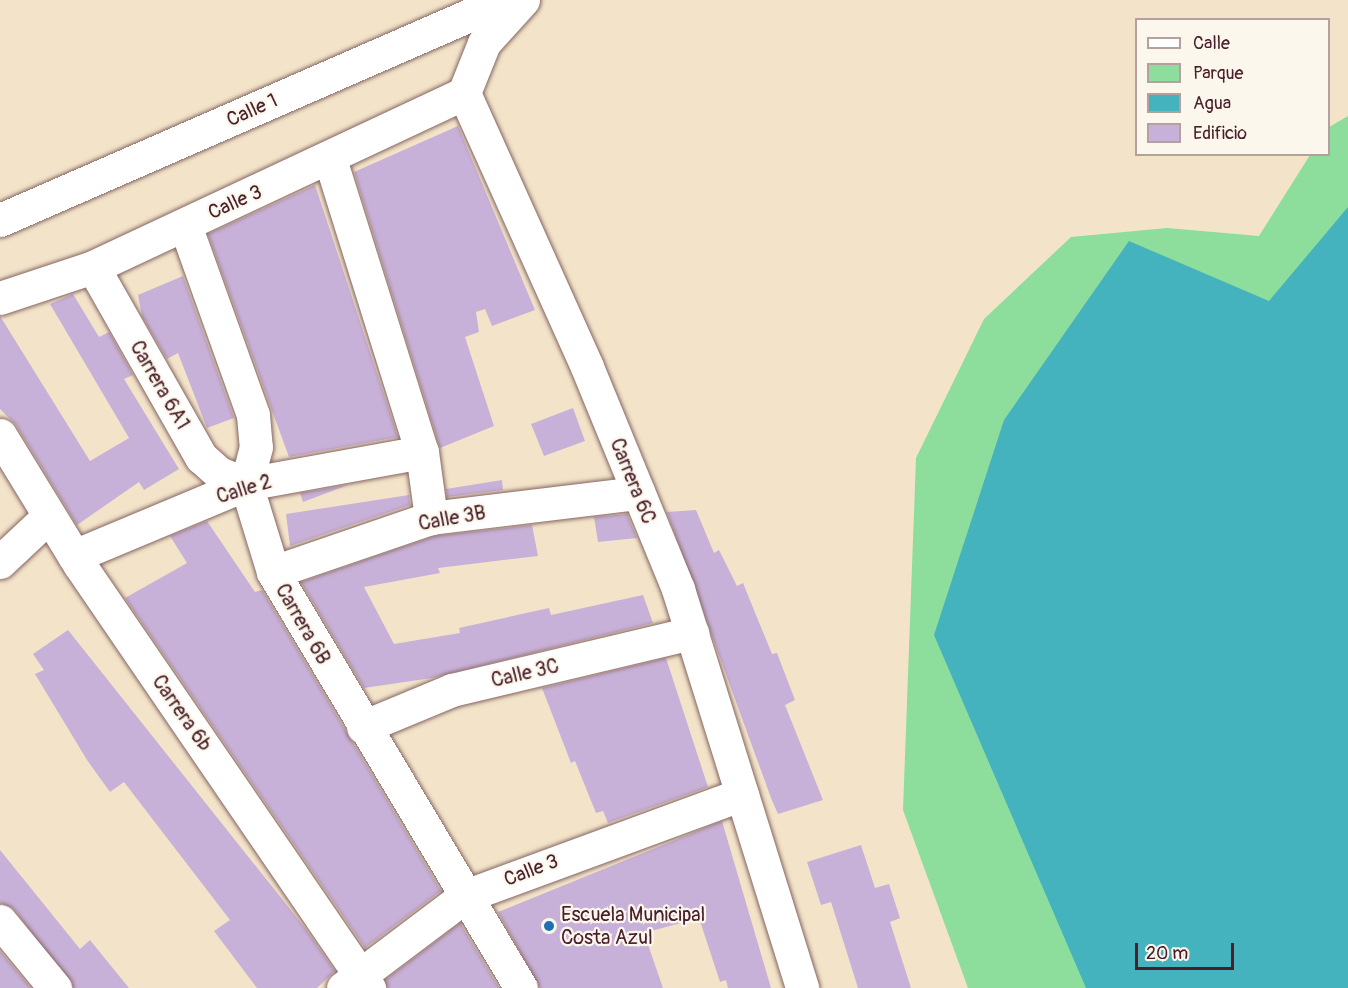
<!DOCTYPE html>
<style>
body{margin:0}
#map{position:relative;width:1348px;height:988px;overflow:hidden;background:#f3e4c9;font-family:Pangolin,sans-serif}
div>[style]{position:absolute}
.green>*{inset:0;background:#8ddd9d}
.water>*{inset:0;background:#44b3bd}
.building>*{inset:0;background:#c8b1d8}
.roads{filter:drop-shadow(0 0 2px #856462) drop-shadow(0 0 2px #856462)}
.street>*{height:33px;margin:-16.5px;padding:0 16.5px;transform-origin:16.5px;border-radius:16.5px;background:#fff}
.dots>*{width:16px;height:16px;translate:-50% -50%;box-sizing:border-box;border:3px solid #fbf7ec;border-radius:50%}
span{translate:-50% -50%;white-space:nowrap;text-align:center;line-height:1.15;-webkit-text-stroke:4.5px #fbf7ec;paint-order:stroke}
.street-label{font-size:20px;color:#4a1f2b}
.poi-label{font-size:20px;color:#4a1f2b}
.left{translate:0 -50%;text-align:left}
.legend{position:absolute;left:1135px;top:18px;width:195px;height:138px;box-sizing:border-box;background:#fbf7ec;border:2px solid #b4a19f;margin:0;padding:8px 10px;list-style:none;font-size:18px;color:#4a1f2b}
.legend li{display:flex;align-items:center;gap:12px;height:30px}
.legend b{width:30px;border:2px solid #b4a19f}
.scale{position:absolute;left:1135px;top:943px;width:99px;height:27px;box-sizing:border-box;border:3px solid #4a1f2b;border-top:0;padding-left:8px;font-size:18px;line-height:21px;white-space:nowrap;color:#4a1f2b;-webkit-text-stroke:4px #fbf7ec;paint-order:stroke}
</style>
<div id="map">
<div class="green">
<i style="clip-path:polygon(1348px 116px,1348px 988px,968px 988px,903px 810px,916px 458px,984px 319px,1071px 237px,1167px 228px,1259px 236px,1310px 155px,1328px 154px,1329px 127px)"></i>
</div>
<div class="water">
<i style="clip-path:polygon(1348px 207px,1348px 988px,1086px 988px,934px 635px,1004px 420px,1129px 241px,1269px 301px)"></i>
</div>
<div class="building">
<i style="clip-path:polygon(458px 126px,535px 310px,492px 326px,485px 309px,476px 312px,479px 332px,465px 337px,494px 426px,440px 448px,354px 172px)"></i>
<i style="clip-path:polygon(315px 185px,398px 437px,289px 457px,208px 234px)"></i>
<i style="clip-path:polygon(183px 276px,234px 418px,207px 428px,178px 353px,167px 359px,142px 316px,138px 295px)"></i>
<i style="clip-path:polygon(73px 294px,99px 337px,109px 332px,133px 375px,124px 379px,179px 469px,144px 490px,139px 482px,77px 525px,16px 425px,0 409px,0 316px,90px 461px,129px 438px,50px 304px)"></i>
<i style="clip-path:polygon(573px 408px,585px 441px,544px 456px,531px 424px)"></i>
<i style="clip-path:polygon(502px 480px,503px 490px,447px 497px,446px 489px)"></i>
<i style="clip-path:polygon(348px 485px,303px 502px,300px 493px)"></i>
<i style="clip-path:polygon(409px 495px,410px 505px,290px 546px,286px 514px)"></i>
<i style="clip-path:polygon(696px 510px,714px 553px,719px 550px,737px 586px,743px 583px,772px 654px,777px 653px,795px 700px,785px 705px,823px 800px,778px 814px,771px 798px,667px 512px)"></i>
<i style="clip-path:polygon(627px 514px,637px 538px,598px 542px,594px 517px)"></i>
<i style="clip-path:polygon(207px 521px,255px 592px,262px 590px,441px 891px,365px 948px,125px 598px,187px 563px,170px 536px)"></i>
<i style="clip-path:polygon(532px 525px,538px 556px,438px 568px,440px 573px,364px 587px,394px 644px,460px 633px,459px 628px,549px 608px,551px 615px,643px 595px,653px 623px,432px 678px,364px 688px,301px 582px,435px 536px)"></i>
<i style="clip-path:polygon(68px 630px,305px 928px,335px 971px,317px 988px,257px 988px,214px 931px,230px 920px,124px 782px,110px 792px,87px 760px,35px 674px,44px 670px,33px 654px)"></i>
<i style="clip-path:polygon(666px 658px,708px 787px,608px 823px,603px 811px,596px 813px,575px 761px,571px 763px,542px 688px)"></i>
<i style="clip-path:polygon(722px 821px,771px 988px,728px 988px,726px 980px,720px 982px,699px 918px,644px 933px,663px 988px,540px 988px,498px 912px)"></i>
<i style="clip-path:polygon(861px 845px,875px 888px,889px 884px,900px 918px,890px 922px,911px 988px,858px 988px,831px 902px,821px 905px,807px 862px)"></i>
<i style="clip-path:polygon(0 850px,80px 949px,90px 940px,129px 988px,73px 988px,14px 909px,0 903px)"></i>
<i style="clip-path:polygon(460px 923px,499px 988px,388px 988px,385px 980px)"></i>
<i style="clip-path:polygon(0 951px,31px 988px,0 988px)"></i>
</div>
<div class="roads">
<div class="street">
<i style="left:523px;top:0;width:58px;rotate:132.2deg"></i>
<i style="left:484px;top:43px;width:54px;rotate:111.8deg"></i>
<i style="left:464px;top:93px;width:300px;rotate:65.8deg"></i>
<i style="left:587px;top:367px;width:240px;rotate:67.7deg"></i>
<i style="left:678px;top:589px;width:418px;rotate:72.7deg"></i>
<i style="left:330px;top:159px;width:307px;rotate:72.6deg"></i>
<i style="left:422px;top:452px;width:67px;rotate:82.2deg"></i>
<i style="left:0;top:220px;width:550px;rotate:-23.58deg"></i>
<i style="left:185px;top:225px;width:202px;rotate:70.3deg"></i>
<i style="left:253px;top:415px;width:32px;rotate:85deg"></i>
<i style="left:256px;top:447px;width:38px;rotate:105deg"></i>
<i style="left:246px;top:484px;width:92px;rotate:72.9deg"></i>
<i style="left:273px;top:572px;width:484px;rotate:59.2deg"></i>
<i style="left:93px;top:267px;width:219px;rotate:60.4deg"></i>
<i style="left:201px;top:457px;width:24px;rotate:42deg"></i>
<i style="left:219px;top:473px;width:29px;rotate:22deg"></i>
<i style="left:0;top:298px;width:98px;rotate:-18.4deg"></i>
<i style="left:93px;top:267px;width:410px;rotate:-25.1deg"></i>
<i style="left:0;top:435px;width:151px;rotate:58.5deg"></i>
<i style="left:79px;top:564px;width:514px;rotate:55.63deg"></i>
<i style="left:74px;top:556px;width:186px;rotate:-22.7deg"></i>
<i style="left:246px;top:484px;width:179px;rotate:-10.3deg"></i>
<i style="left:0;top:562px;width:67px;rotate:-43.2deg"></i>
<i style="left:273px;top:572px;width:167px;rotate:-18.9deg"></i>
<i style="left:431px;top:518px;width:209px;rotate:-6.9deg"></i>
<i style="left:363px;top:727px;width:96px;rotate:-22.6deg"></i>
<i style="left:452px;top:690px;width:247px;rotate:-13.4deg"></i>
<i style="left:0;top:921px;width:87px;rotate:50.6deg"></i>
<i style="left:343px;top:988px;width:153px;rotate:-37deg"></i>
<i style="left:465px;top:896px;width:295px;rotate:-20.2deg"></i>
</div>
</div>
<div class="dots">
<i style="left:549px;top:926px;background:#1f6fb2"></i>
</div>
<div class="street-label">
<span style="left:252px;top:110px;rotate:-24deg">Calle 1</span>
<span style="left:235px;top:202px;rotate:-24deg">Calle 3</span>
<span style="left:160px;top:385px;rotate:60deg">Carrera 6A1</span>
<span style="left:633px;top:481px;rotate:68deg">Carrera 6C</span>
<span style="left:244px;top:489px;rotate:-17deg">Calle 2</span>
<span style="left:452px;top:518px;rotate:-10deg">Calle 3B</span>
<span style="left:303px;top:624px;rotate:60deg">Carrera 6B</span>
<span style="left:525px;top:673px;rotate:-13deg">Calle 3C</span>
<span style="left:182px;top:713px;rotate:55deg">Carrera 6b</span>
<span style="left:531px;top:870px;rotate:-21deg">Calle 3</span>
</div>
<div class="poi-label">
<span class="left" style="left:561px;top:926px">Escuela Municipal<br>Costa Azul</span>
</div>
<ul class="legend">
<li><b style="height:8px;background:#fff"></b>Calle</li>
<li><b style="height:16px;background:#8ddd9d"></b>Parque</li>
<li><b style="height:16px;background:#44b3bd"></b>Agua</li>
<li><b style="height:16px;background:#c8b1d8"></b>Edificio</li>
</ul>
<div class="scale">20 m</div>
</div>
